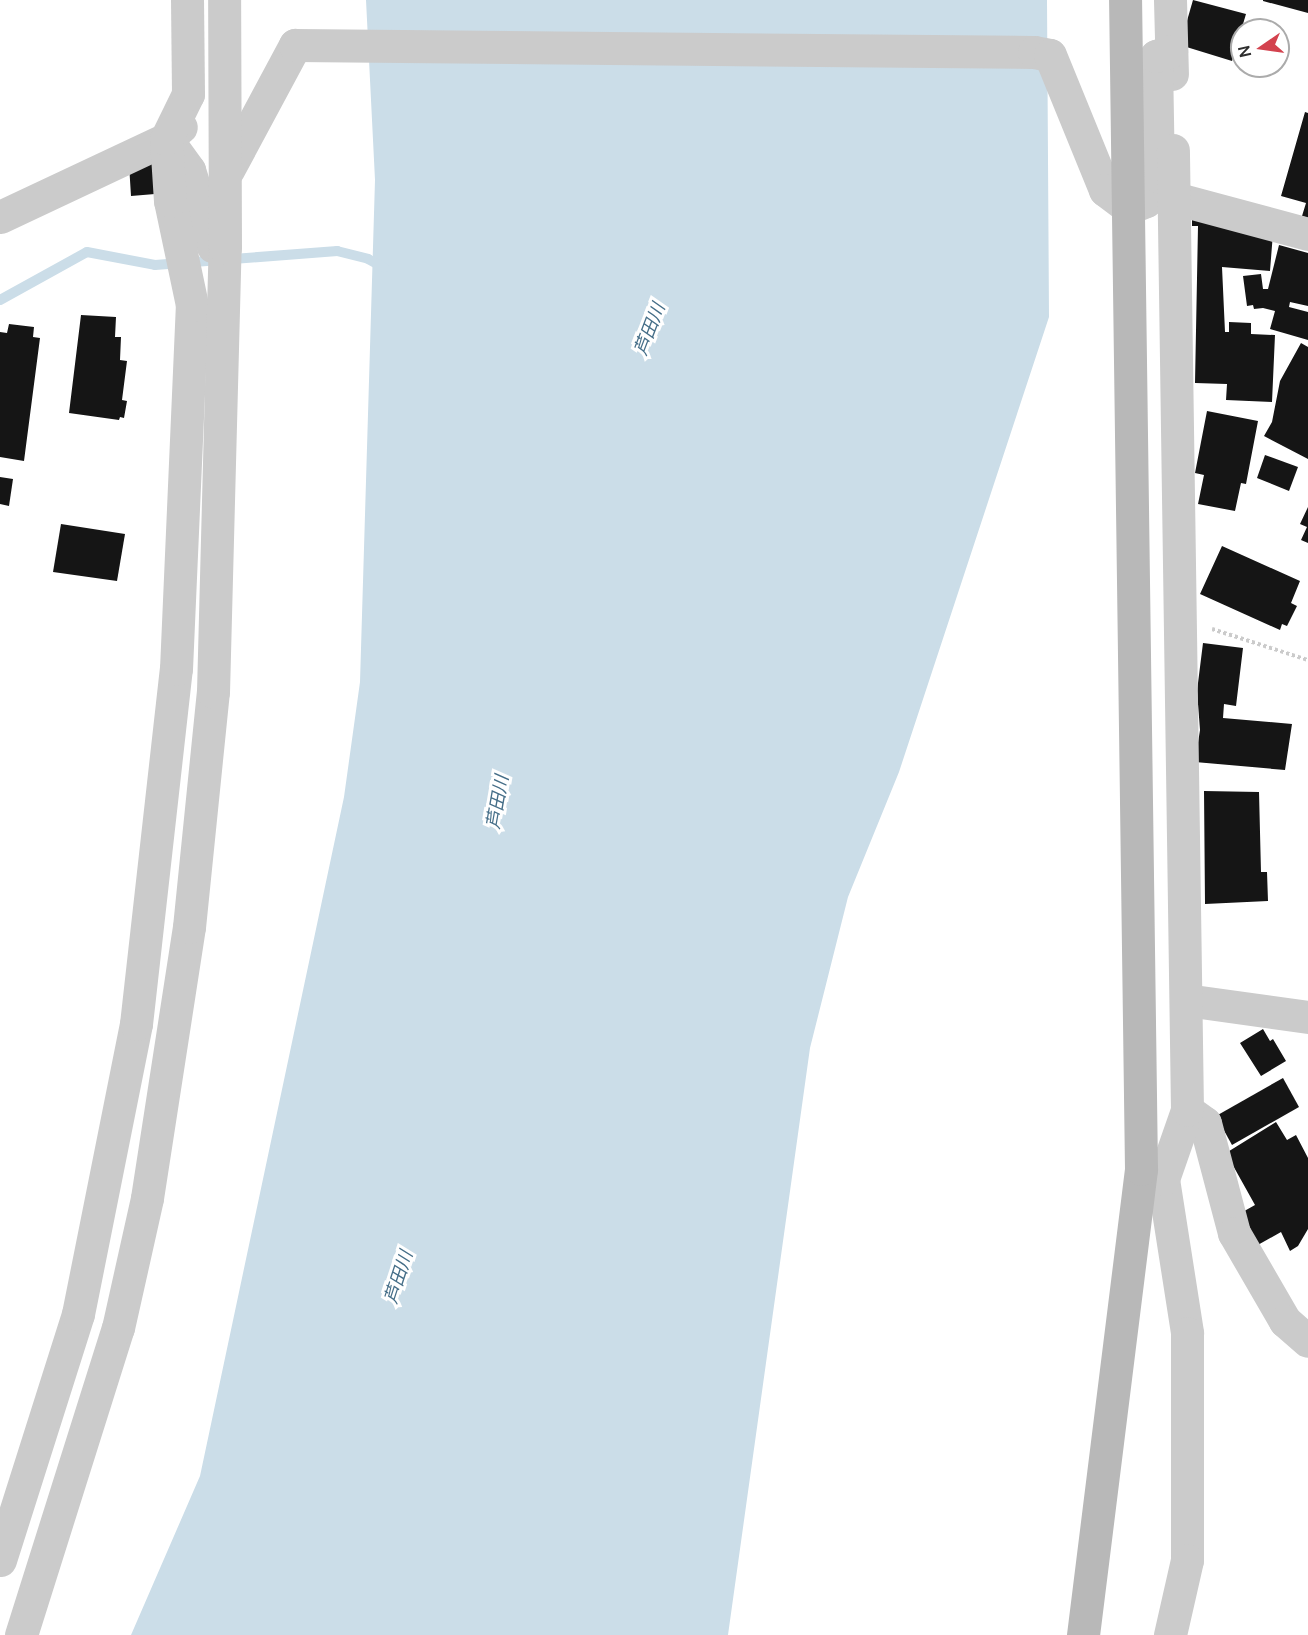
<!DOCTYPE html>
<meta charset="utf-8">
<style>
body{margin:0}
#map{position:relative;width:1308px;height:1635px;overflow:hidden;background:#fff;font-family:Manrope,"Noto Sans JP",sans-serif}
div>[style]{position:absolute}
.water>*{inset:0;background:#cbdde8}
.stream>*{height:10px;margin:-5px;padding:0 5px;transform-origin:5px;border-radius:5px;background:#cbdde8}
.building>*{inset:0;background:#151515}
.path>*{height:4px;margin-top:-2px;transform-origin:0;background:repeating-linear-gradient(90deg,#cbcbcb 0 3px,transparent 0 6px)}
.street>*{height:33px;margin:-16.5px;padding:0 16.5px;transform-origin:16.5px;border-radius:16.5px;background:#cbcbcb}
.secondary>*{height:33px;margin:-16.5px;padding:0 16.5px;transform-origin:16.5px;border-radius:16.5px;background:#b8b8b8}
span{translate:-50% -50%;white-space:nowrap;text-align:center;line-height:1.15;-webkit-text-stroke:6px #fff;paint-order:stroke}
.water-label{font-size:18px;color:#456e88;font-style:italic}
.north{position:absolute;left:1230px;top:18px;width:60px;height:60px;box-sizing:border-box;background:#fff;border:2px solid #ababab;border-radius:50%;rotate:257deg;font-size:16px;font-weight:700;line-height:24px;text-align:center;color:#2e2e2e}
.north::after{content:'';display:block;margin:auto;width:21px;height:27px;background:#d3424e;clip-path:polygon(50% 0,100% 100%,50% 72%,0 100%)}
</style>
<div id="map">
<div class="water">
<i style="clip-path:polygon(366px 0,1047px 0,1049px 317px,899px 772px,848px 897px,810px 1048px,728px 1635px,131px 1635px,200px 1476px,344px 797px,360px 682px,375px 180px)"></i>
</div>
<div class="stream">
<i style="left:0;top:300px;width:99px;rotate:-28.9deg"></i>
<i style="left:87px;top:252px;width:69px;rotate:10.8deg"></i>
<i style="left:155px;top:265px;width:183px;rotate:-4.4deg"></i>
<i style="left:337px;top:251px;width:32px;rotate:14deg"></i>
<i style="left:368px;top:259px;width:18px;rotate:29deg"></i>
</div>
<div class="building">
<i style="clip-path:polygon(1193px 0,1246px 14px,1232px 61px,1180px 45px)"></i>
<i style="clip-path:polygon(1308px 0,1308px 13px,1263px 1px,1263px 0)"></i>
<i style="clip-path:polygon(1305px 112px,1308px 113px,1308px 218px,1302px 216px,1306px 203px,1281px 196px)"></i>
<i style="clip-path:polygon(154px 163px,155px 194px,131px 196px,129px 164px)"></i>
<i style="clip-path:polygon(1192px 214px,1273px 233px,1270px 271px,1222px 267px,1225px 332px,1229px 332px,1229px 322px,1251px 323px,1251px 334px,1275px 335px,1272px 402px,1226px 400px,1227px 384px,1195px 383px,1198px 226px,1192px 226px)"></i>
<i style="clip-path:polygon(1279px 245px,1308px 253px,1308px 306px,1290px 302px,1289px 307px,1308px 312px,1308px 340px,1270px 329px,1275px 311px,1263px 308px,1254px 309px,1253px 305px,1247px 306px,1243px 276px,1261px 274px,1263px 289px,1268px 289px)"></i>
<i style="clip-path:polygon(81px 315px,116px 317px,115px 337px,121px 337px,120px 360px,127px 361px,122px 400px,127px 401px,124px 418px,120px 417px,119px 420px,69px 413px)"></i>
<i style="clip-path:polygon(9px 324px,34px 327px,33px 337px,40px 338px,24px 461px,0 457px,0 332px,7px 333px)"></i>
<i style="clip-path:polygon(1301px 343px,1308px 347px,1308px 459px,1264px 436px,1272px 422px,1280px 381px)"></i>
<i style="clip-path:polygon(1207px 411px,1258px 421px,1246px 484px,1241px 483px,1235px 511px,1198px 504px,1204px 475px,1195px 473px)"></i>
<i style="clip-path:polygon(1265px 455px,1298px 467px,1289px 491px,1257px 478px)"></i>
<i style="clip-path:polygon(0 477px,13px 479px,9px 506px,0 504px)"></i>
<i style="clip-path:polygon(1308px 507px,1308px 543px,1301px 540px,1307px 527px,1300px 524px)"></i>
<i style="clip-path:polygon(61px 524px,125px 534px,117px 581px,53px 572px)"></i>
<i style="clip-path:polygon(1222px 546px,1300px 581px,1291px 603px,1297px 606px,1287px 626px,1282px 624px,1280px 630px,1200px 594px)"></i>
<i style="clip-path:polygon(1203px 643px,1243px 648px,1236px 706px,1224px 704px,1223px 718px,1292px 724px,1285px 770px,1195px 762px,1200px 730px,1197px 691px)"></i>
<i style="clip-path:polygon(1204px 791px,1259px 792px,1261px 872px,1267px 872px,1268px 901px,1205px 904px)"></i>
<i style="clip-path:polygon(1263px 1029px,1270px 1041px,1273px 1039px,1286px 1061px,1261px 1076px,1240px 1043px)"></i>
<i style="clip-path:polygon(1283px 1078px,1299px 1107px,1232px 1145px,1216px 1116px)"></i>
<i style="clip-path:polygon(1276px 1122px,1287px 1140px,1296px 1135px,1308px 1158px,1308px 1229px,1298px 1246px,1290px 1251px,1281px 1232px,1256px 1246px,1239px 1214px,1255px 1205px,1226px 1153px)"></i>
</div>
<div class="path">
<i style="left:1212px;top:629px;width:101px;rotate:17.9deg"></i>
</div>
<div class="street">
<i style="left:1170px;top:0;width:74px;rotate:88.5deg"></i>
<i style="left:168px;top:141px;width:36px;rotate:54deg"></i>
<i style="left:189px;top:170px;width:80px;rotate:72.5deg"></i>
<i style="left:213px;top:246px;width:7px;rotate:8deg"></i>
<i style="left:228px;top:170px;width:142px;rotate:-61.8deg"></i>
<i style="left:295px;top:45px;width:739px;rotate:0.54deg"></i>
<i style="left:1034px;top:52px;width:16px;rotate:11deg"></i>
<i style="left:1050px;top:55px;width:146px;rotate:67.8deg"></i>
<i style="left:1105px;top:190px;width:30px;rotate:37deg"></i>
<i style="left:1129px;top:208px;width:18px;rotate:-22deg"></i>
<i style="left:1146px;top:201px;width:28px;rotate:-64deg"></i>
<i style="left:1158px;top:176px;width:120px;rotate:-91deg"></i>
<i style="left:1156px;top:56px;width:16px;rotate:-18deg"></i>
<i style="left:1174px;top:198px;width:139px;rotate:15deg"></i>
<i style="left:0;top:217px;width:183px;rotate:-25.2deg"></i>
<i style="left:166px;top:139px;width:19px;rotate:-39deg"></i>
<i style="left:1186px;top:1000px;width:123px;rotate:7.9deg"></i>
<i style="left:1187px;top:1110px;width:22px;rotate:36deg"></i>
<i style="left:1205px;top:1123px;width:114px;rotate:75.2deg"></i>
<i style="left:1234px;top:1233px;width:102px;rotate:59.9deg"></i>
<i style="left:1285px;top:1321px;width:30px;rotate:41deg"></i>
<i style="left:1144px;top:1170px;width:21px;rotate:25deg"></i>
<i style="left:1163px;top:1179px;width:156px;rotate:81.1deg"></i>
<i style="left:1187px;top:1333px;width:227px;rotate:90deg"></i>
<i style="left:1187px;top:1560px;width:77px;rotate:102.8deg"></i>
<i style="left:1163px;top:1179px;width:73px;rotate:-70.8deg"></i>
<i style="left:1187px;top:1110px;width:960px;rotate:-90.84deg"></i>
<i style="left:0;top:1560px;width:258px;rotate:-72.4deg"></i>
<i style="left:78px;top:1314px;width:296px;rotate:-78.7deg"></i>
<i style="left:136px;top:1024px;width:357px;rotate:-83.6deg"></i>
<i style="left:176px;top:669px;width:364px;rotate:-87.5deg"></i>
<i style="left:192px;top:305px;width:106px;rotate:-101.9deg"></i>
<i style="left:170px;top:201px;width:62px;rotate:-93.7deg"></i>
<i style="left:166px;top:139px;width:50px;rotate:-63.9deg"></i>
<i style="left:188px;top:94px;width:94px;rotate:-90.6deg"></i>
<i style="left:21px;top:1635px;width:322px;rotate:-72.5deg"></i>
<i style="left:118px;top:1328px;width:133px;rotate:-77.4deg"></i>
<i style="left:147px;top:1198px;width:274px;rotate:-81.2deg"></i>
<i style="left:189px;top:927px;width:236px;rotate:-84.2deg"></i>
<i style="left:213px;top:692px;width:444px;rotate:-88.5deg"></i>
<i style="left:225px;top:248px;width:248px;rotate:-90.2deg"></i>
</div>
<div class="secondary">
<i style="left:1083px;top:1635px;width:470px;rotate:-82.9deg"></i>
<i style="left:1141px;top:1169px;width:1169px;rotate:-90.78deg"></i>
</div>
<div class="water-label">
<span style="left:649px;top:329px;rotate:-69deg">芦田川</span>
<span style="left:497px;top:802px;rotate:-80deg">芦田川</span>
<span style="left:398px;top:1277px;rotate:-72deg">芦田川</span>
</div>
<div class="north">N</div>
</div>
